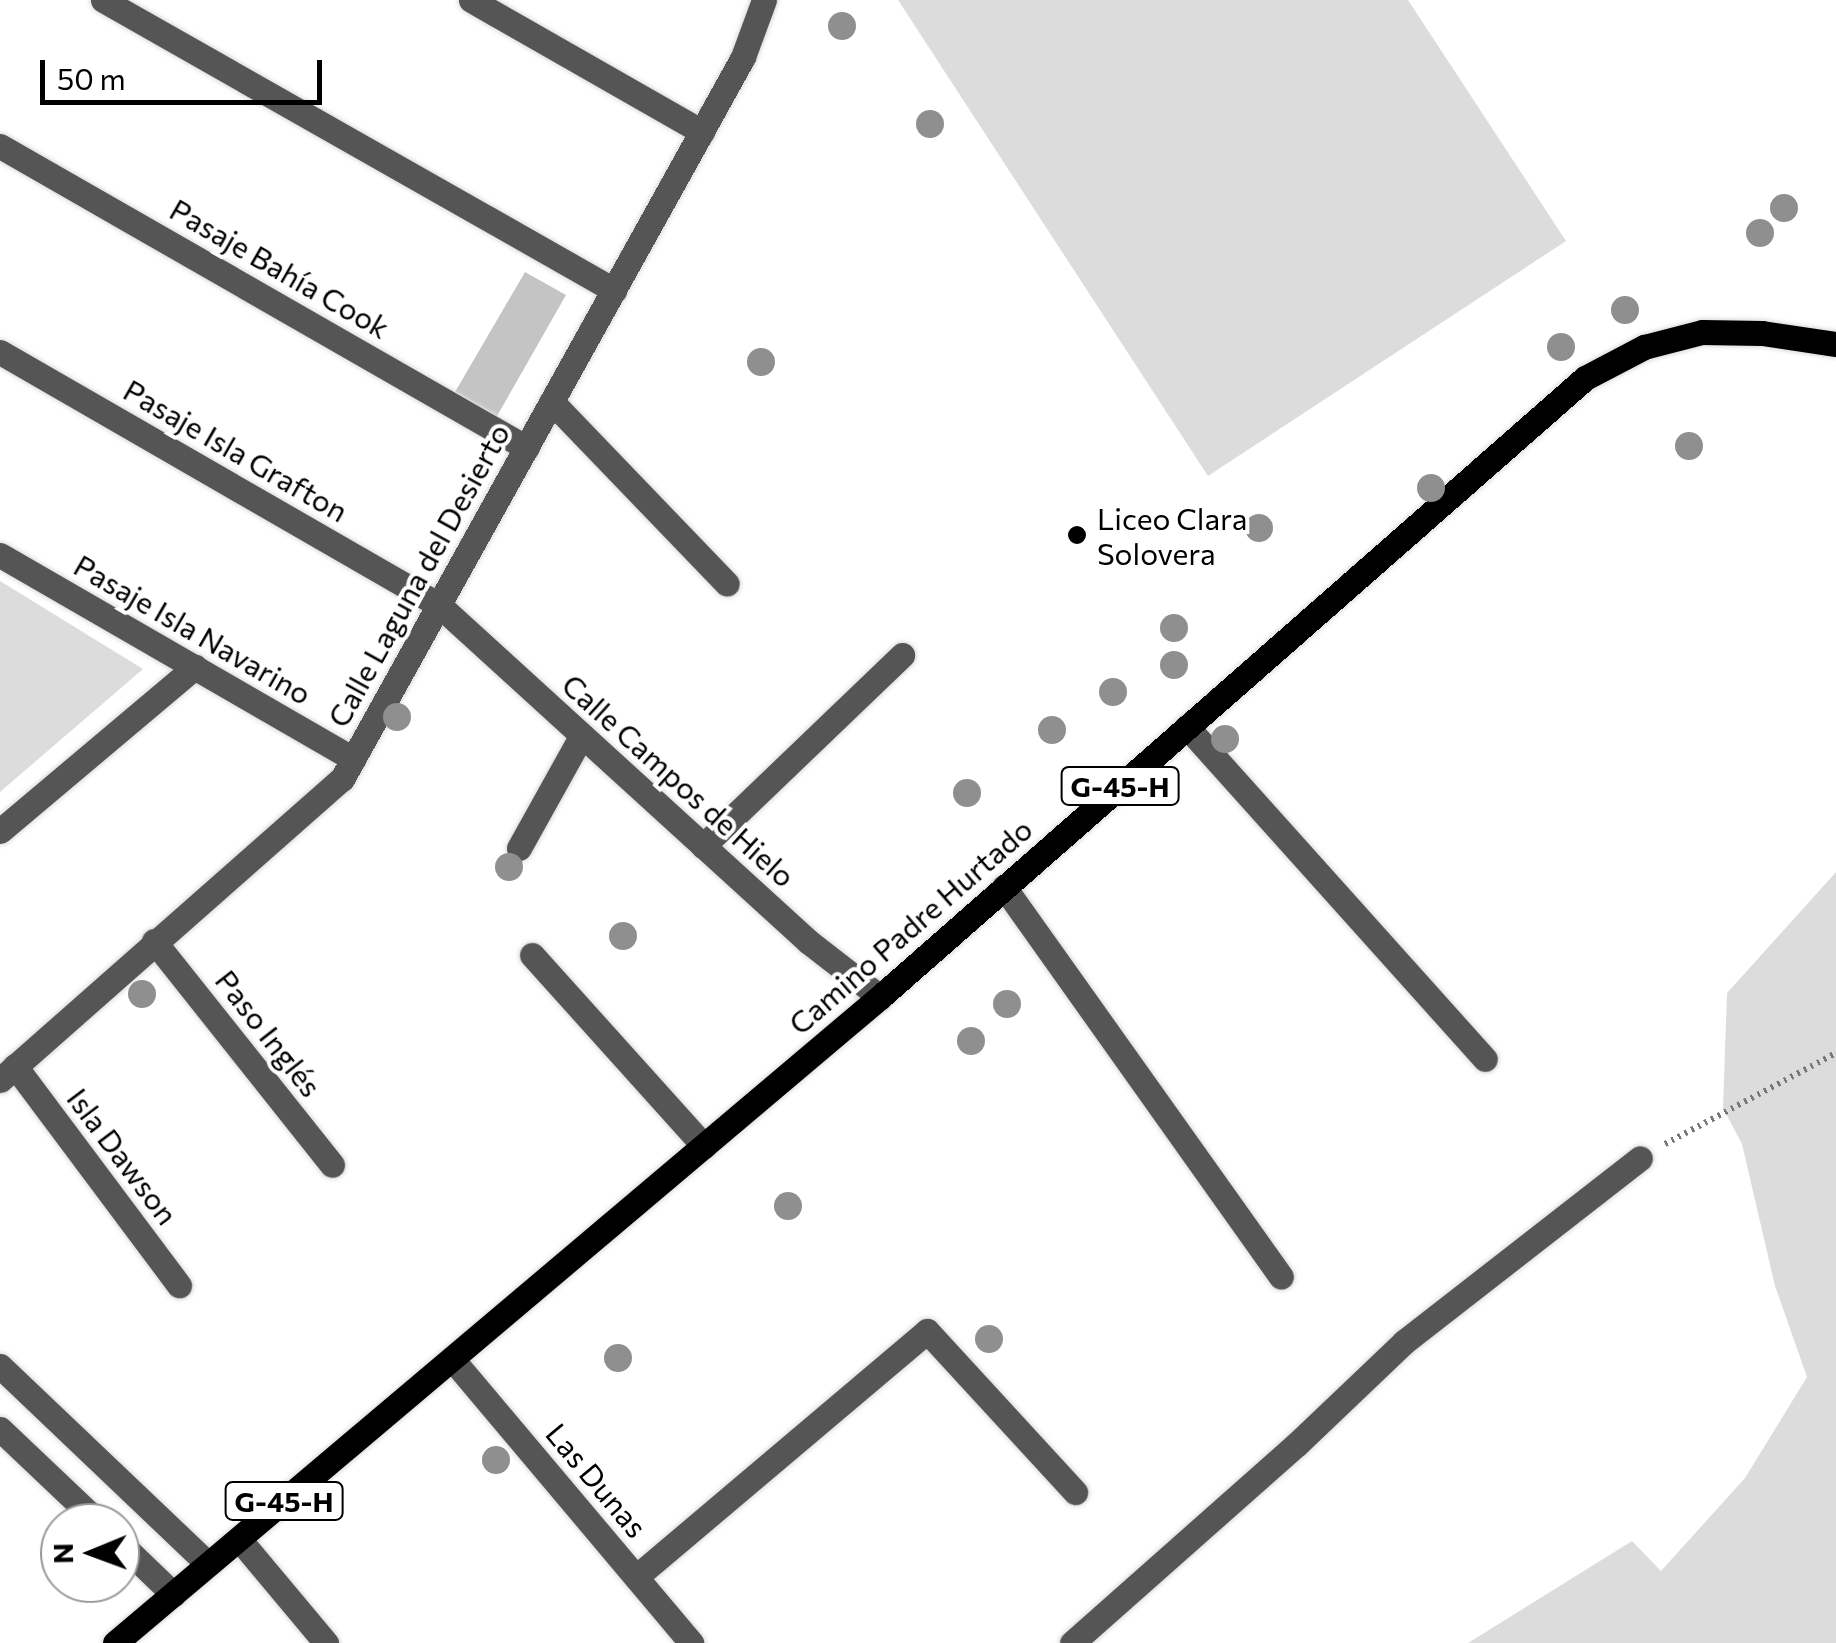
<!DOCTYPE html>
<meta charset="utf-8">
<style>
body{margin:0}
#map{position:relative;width:1836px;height:1643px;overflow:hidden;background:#fff;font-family:Commissioner,sans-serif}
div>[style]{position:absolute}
.green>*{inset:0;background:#dcdcdc}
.building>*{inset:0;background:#c4c4c4}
.path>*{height:6px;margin-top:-3px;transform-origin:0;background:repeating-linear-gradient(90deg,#777 0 2.5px,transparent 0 7.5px)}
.roads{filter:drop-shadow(0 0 2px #dbdbdb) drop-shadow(0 0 2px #dbdbdb)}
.minor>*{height:25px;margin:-12.5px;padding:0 12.5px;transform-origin:12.5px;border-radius:12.5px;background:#555}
.major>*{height:25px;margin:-12.5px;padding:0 12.5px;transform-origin:12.5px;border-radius:12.5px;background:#000}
.trees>*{width:28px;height:28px;margin:-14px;border-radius:50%;background:#8f8f8f}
.dots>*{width:28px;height:28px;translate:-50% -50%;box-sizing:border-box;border:5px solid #fff;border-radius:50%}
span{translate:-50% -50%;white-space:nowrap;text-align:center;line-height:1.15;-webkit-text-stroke:8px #fff;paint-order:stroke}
.shield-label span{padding:2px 8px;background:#fff;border:2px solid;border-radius:8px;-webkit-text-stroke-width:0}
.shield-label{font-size:28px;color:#000;font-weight:700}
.street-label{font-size:30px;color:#000}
.poi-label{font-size:30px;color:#000}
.left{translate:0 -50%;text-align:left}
.north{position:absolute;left:40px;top:1503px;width:100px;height:100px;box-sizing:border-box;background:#fff;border:2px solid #999;border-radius:50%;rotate:269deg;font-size:28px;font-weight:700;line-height:40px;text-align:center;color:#000}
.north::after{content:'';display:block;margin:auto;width:35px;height:45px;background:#000;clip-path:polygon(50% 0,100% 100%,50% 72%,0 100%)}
.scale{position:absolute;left:40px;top:60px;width:282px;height:45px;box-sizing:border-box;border:5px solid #000;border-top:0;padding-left:12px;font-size:30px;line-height:35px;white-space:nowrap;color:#000;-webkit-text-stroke:8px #fff;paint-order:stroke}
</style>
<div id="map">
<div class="green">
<i style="clip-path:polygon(898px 0,1408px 0,1566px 241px,1208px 476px)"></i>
<i style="clip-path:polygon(0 581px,143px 669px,0 792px)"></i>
<i style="clip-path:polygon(1836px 872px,1836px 1643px,1468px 1643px,1632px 1541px,1661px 1571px,1745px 1478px,1807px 1377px,1775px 1286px,1742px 1144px,1723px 1108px,1727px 993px)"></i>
</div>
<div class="building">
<i style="clip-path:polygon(525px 272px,566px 295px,497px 416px,455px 392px)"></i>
</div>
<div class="path">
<i style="left:1665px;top:1144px;width:194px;rotate:-28deg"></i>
</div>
<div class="roads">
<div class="minor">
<i style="left:103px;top:0;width:588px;rotate:29.58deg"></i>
<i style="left:471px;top:0;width:266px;rotate:29.7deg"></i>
<i style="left:0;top:146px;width:607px;rotate:29.82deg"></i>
<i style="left:0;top:352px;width:507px;rotate:29.96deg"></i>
<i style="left:439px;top:605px;width:500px;rotate:42.33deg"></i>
<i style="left:809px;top:942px;width:90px;rotate:37.8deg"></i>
<i style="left:552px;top:402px;width:252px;rotate:46.1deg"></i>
<i style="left:0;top:555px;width:408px;rotate:30deg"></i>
<i style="left:1187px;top:727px;width:446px;rotate:48.1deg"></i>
<i style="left:0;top:831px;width:255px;rotate:-40.1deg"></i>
<i style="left:703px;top:846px;width:276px;rotate:-43.8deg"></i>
<i style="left:519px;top:848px;width:129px;rotate:-60.9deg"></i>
<i style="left:1004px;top:887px;width:478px;rotate:54.6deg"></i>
<i style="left:154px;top:941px;width:286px;rotate:51.5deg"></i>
<i style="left:532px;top:955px;width:257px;rotate:48deg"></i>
<i style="left:15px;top:1066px;width:274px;rotate:53.2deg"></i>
<i style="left:0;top:1080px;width:456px;rotate:-41.4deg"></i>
<i style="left:342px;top:779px;width:826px;rotate:-60.95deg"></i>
<i style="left:743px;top:57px;width:61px;rotate:-69.8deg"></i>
<i style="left:453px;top:1360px;width:370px;rotate:49.9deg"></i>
<i style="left:0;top:1366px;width:287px;rotate:43.6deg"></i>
<i style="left:0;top:1429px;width:137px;rotate:43.5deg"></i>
<i style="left:239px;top:1539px;width:136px;rotate:50.1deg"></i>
<i style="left:120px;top:1543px;width:74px;rotate:43.9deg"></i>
<i style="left:636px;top:1577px;width:381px;rotate:-40.2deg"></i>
<i style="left:927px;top:1331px;width:219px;rotate:47.4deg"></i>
<i style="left:1072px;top:1643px;width:300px;rotate:-41.5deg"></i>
<i style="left:1297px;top:1444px;width:148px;rotate:-43.6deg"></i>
<i style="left:1404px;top:1342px;width:299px;rotate:-37.9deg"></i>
</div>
<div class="major">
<i style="left:115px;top:1643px;width:1001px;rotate:-40.18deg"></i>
<i style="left:880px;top:997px;width:938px;rotate:-41.28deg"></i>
<i style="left:1585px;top:378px;width:67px;rotate:-27.7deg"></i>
<i style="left:1644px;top:347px;width:60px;rotate:-14.5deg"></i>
<i style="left:1702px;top:332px;width:60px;rotate:1deg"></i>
<i style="left:1762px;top:333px;width:75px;rotate:8.5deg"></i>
</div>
</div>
<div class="trees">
<i style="left:842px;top:26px"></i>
<i style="left:930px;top:124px"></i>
<i style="left:1784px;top:208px"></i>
<i style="left:1760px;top:233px"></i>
<i style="left:1625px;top:310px"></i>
<i style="left:1561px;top:347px"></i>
<i style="left:761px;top:362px"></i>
<i style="left:1689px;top:446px"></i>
<i style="left:1431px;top:488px"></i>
<i style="left:1259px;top:528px"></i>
<i style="left:1174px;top:628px"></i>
<i style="left:1174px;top:665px"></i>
<i style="left:1113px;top:692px"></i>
<i style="left:397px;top:717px"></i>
<i style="left:1052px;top:730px"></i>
<i style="left:1225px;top:739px"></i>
<i style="left:967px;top:793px"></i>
<i style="left:509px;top:867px"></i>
<i style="left:623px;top:936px"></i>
<i style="left:142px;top:994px"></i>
<i style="left:1007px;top:1004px"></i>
<i style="left:971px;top:1041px"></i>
<i style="left:788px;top:1206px"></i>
<i style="left:989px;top:1339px"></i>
<i style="left:618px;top:1358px"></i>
<i style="left:496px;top:1460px"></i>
</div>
<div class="dots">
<i style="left:1077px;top:535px;background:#000"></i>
</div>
<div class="shield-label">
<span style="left:1120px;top:786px">G-45-H</span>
<span style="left:284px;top:1501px">G-45-H</span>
</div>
<div class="street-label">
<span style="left:280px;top:268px;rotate:30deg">Pasaje Bahía Cook</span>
<span style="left:236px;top:450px;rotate:30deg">Pasaje Isla Grafton</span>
<span style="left:418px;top:575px;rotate:-61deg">Calle Laguna del Desierto</span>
<span style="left:193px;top:629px;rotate:30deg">Pasaje Isla Navarino</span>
<span style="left:679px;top:780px;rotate:42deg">Calle Campos de Hielo</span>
<span style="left:910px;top:926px;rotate:-41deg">Camino Padre Hurtado</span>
<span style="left:269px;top:1033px;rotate:52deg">Paso Inglés</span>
<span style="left:123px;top:1156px;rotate:53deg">Isla Dawson</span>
<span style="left:597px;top:1480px;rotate:50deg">Las Dunas</span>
</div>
<div class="poi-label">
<span class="left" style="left:1097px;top:535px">Liceo Clara<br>Solovera</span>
</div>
<div class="north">N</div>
<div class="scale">50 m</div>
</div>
